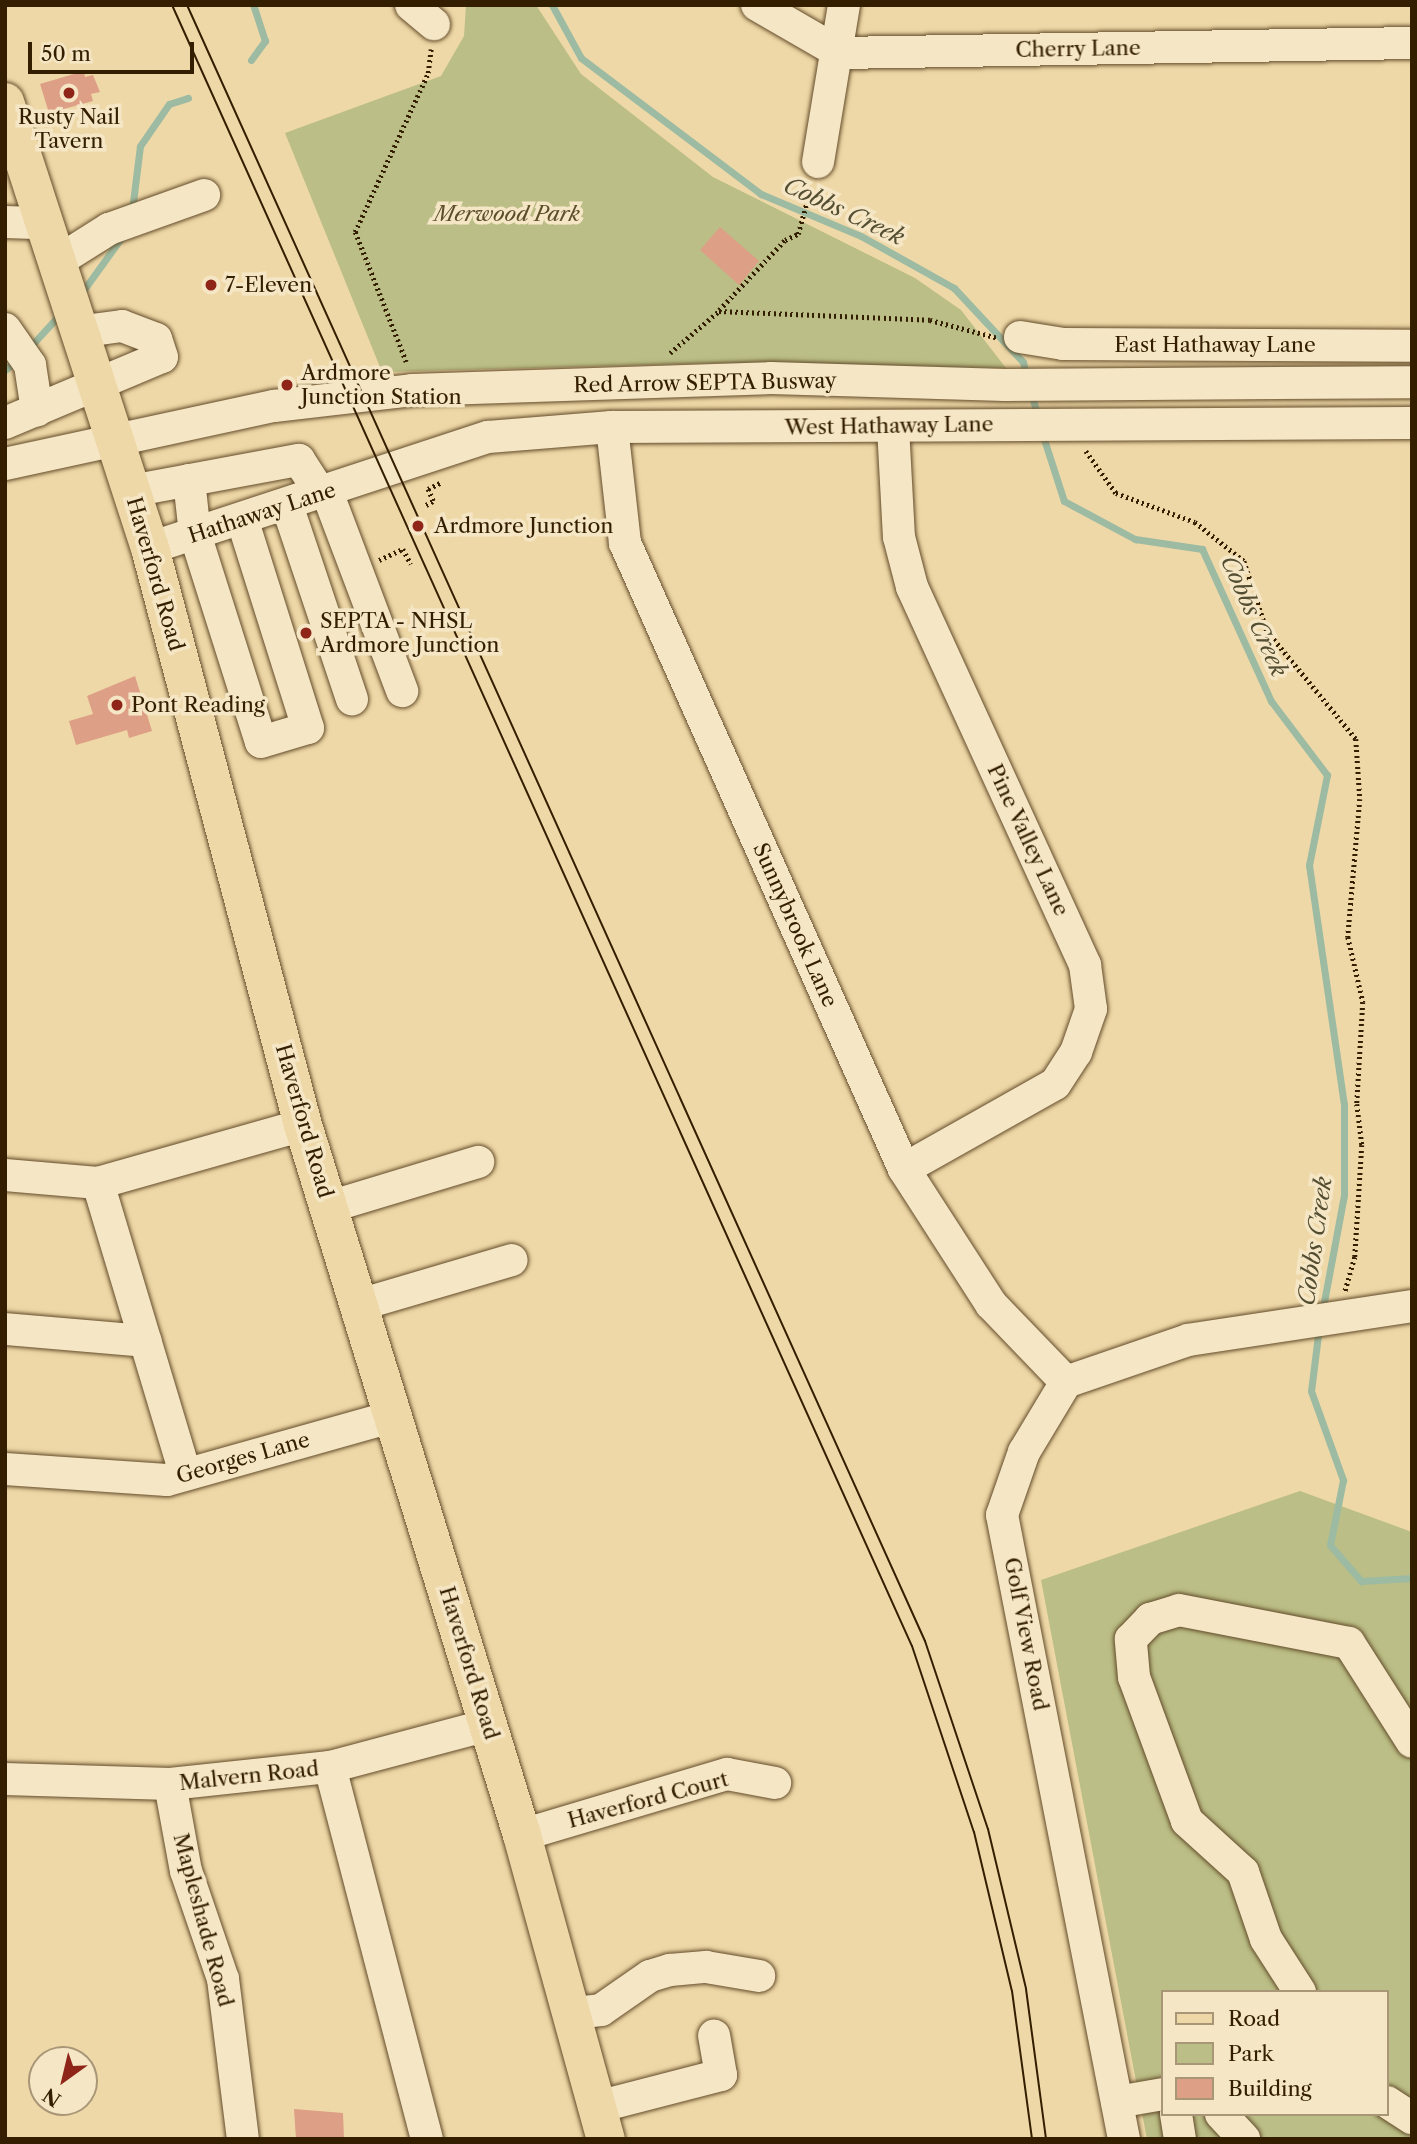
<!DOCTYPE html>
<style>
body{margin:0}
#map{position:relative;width:1417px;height:2144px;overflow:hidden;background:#efd8a7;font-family:"Libre Caslon Text",serif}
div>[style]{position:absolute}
.green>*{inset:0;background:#bbbe86}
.stream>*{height:7px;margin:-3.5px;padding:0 3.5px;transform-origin:3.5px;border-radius:3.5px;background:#9cbba2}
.building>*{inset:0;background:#dd9f86}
.path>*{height:4.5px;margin-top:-2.25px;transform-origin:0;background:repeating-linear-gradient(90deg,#341e00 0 2px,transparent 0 5.5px)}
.roads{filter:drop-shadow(0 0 2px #634c2a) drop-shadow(0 0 2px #634c2a)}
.minor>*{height:32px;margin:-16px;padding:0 16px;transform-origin:16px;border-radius:16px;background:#f5e6c6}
.major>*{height:38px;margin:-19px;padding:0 19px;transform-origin:19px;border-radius:19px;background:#efd8a7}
.tram>*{height:2px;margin:-1px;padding:0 1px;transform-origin:1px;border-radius:1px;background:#341e00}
.dots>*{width:19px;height:19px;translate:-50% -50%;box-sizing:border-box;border:4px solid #f5e6c6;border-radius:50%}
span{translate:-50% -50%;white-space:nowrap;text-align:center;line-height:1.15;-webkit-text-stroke:7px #f5e6c6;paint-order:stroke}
.street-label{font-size:21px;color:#341e00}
.poi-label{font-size:21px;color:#341e00}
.left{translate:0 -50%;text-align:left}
.park-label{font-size:21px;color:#5c4e28;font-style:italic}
.water-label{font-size:23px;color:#534d31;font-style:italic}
.frame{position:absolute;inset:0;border:7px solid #341e00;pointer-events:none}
.legend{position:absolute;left:1161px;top:1990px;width:228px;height:126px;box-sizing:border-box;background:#f5e6c6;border:2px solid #a89677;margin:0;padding:9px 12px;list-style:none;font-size:21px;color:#341e00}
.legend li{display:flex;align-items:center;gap:14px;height:35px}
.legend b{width:35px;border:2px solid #a89677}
.north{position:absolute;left:28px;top:2046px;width:70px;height:70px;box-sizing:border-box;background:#f5e6c6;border:2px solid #a89677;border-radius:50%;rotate:214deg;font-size:19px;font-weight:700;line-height:28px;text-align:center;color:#341e00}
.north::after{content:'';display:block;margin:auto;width:24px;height:32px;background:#8f2418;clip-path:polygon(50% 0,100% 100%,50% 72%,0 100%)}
.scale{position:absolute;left:28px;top:42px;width:166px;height:32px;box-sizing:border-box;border:4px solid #341e00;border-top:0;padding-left:9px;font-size:21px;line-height:24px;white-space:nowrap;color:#341e00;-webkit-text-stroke:5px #f5e6c6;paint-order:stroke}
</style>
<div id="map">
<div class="green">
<i style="clip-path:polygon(466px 5px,536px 5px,581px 74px,713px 177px,915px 278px,961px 310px,1006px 368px,718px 363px,382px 372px,285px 133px,441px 76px,464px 36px)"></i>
<i style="clip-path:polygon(evenodd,1300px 1491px,1412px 1532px,1412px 2139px,1147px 2139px,1041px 1580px,1300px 1491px,1163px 1992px,1387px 1992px,1387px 2114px,1163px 2114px,1163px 1992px)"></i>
</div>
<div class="stream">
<i style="left:552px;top:5px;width:60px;rotate:61.3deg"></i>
<i style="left:581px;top:58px;width:226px;rotate:37.1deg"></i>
<i style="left:761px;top:194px;width:108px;rotate:22.8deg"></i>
<i style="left:861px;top:236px;width:107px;rotate:29.2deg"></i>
<i style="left:954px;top:288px;width:101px;rotate:47deg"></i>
<i style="left:1023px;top:362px;width:16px;rotate:76deg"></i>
<i style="left:251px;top:60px;width:24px;rotate:-54deg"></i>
<i style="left:265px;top:41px;width:38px;rotate:-108deg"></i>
<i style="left:132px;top:210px;width:64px;rotate:-82.9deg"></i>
<i style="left:140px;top:146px;width:51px;rotate:-55.4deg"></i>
<i style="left:169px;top:104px;width:20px;rotate:-18deg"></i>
<i style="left:80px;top:295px;width:75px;rotate:-54.2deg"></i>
<i style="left:29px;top:348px;width:47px;rotate:-47.6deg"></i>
<i style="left:5px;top:370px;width:17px;rotate:-40deg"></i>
<i style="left:1031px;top:393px;width:26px;rotate:74deg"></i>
<i style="left:1042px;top:433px;width:71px;rotate:72.1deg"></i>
<i style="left:1064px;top:501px;width:81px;rotate:28.2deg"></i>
<i style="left:1135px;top:539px;width:68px;rotate:8.5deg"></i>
<i style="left:1202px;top:549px;width:167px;rotate:65.6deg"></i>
<i style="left:1271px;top:701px;width:93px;rotate:52.9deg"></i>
<i style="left:1327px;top:775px;width:92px;rotate:101.3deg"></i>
<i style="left:1309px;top:865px;width:242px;rotate:81.7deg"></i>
<i style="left:1344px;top:1104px;width:91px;rotate:90deg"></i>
<i style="left:1344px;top:1195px;width:119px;rotate:100.6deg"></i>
<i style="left:1319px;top:1327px;width:64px;rotate:97.1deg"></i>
<i style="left:1311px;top:1391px;width:95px;rotate:70.2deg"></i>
<i style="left:1343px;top:1480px;width:66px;rotate:101.3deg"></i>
<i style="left:1330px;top:1545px;width:48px;rotate:49.3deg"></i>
<i style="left:1361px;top:1581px;width:51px;rotate:-3.4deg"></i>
</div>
<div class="building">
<i style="clip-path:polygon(84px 71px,85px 77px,93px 75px,100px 92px,91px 94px,93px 101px,49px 113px,40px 84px)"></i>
<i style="clip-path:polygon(720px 227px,759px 261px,739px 285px,700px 250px)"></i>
<i style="clip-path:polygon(135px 676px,152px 731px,129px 738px,127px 730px,76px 745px,69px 721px,93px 714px,87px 696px)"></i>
<i style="clip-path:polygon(294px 2109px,343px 2113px,344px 2139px,296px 2139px)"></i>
</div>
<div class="path">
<i style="left:719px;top:310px;width:96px;rotate:-46.7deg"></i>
<i style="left:785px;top:240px;width:14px;rotate:-25deg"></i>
<i style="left:798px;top:234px;width:49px;rotate:-74.5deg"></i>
<i style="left:670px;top:353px;width:65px;rotate:-40.6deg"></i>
<i style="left:719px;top:311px;width:211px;rotate:2.4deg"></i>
<i style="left:930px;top:320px;width:70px;rotate:14.8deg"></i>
<i style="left:406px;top:362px;width:140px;rotate:-111.4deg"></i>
<i style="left:355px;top:232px;width:175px;rotate:-65.3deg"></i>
<i style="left:428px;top:73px;width:24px;rotate:-83deg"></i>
<i style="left:1086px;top:451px;width:52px;rotate:54.5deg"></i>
<i style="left:1116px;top:493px;width:84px;rotate:20.2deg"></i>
<i style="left:1195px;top:522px;width:63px;rotate:38.5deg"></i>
<i style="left:1244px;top:561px;width:74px;rotate:71.8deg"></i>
<i style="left:1267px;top:631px;width:140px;rotate:50.5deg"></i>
<i style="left:1356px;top:739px;width:60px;rotate:86.2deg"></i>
<i style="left:1360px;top:799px;width:139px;rotate:95deg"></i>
<i style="left:1348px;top:937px;width:67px;rotate:77deg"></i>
<i style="left:1363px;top:1002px;width:102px;rotate:93.4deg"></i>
<i style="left:1357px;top:1104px;width:41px;rotate:83deg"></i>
<i style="left:1362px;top:1145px;width:112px;rotate:93.6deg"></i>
<i style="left:1355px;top:1257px;width:36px;rotate:106deg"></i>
<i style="left:426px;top:505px;width:8px;rotate:-30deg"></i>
<i style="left:433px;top:501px;width:13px;rotate:-113deg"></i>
<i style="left:428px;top:489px;width:16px;rotate:-27deg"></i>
<i style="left:379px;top:560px;width:26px;rotate:-25deg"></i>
<i style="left:403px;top:549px;width:17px;rotate:62deg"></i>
</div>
<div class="roads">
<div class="minor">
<i style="left:411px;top:5px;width:30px;rotate:40deg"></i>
<i style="left:757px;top:5px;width:96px;rotate:30deg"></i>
<i style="left:840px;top:53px;width:572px;rotate:-1deg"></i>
<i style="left:818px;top:162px;width:159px;rotate:-80.6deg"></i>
<i style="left:5px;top:222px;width:38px;rotate:2deg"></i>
<i style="left:55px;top:263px;width:64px;rotate:-32.2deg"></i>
<i style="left:109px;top:229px;width:101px;rotate:-19.7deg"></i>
<i style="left:5px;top:329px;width:44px;rotate:55.2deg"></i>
<i style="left:30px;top:365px;width:46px;rotate:81.2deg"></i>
<i style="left:1020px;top:337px;width:44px;rotate:9.2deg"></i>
<i style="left:1063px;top:344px;width:349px;rotate:0.3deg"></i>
<i style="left:5px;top:423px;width:170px;rotate:-22.8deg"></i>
<i style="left:162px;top:357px;width:19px;rotate:-108deg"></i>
<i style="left:156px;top:339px;width:36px;rotate:-159deg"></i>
<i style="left:122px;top:326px;width:44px;rotate:172.2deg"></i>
<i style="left:612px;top:427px;width:117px;rotate:83.6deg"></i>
<i style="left:625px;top:543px;width:685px;rotate:65.98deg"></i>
<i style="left:904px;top:1169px;width:161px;rotate:57.2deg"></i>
<i style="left:991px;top:1304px;width:108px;rotate:46.1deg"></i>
<i style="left:893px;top:427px;width:110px;rotate:86.9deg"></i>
<i style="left:899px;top:537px;width:52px;rotate:75.4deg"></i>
<i style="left:912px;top:587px;width:416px;rotate:65.4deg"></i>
<i style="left:1085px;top:965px;width:44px;rotate:82.2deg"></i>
<i style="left:1091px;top:1009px;width:46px;rotate:109.2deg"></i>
<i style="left:1076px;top:1052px;width:38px;rotate:123deg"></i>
<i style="left:1055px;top:1084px;width:173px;rotate:150.6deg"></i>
<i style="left:5px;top:464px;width:275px;rotate:-12.2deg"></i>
<i style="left:274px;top:406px;width:139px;rotate:-6.6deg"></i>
<i style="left:412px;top:390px;width:359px;rotate:-1.9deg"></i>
<i style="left:771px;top:378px;width:234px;rotate:1.7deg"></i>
<i style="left:1005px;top:385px;width:407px;rotate:-0.4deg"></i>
<i style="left:189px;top:480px;width:54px;rotate:83.7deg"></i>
<i style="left:195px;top:534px;width:218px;rotate:72.4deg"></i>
<i style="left:261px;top:742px;width:49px;rotate:-16.6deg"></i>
<i style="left:308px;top:728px;width:219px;rotate:-107.5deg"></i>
<i style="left:131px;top:491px;width:171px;rotate:-10.5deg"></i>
<i style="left:299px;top:460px;width:40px;rotate:57.1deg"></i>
<i style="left:327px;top:492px;width:213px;rotate:69.3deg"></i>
<i style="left:287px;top:505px;width:205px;rotate:71.5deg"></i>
<i style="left:150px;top:548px;width:356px;rotate:-18.2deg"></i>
<i style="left:488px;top:437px;width:124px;rotate:-4.6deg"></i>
<i style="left:612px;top:427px;width:800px;rotate:-0.29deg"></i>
<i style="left:5px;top:1175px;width:93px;rotate:4.9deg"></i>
<i style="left:98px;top:1183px;width:213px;rotate:-15.8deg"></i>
<i style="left:98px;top:1183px;width:303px;rotate:73.3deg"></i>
<i style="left:329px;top:1207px;width:156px;rotate:-16.8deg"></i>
<i style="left:359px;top:1305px;width:159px;rotate:-16.4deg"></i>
<i style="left:5px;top:1329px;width:141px;rotate:4.9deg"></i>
<i style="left:5px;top:1469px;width:162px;rotate:3.9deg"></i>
<i style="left:167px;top:1480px;width:236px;rotate:-15.7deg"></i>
<i style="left:330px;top:1767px;width:384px;rotate:75.4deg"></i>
<i style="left:5px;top:1779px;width:165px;rotate:1.7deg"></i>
<i style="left:170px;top:1784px;width:161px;rotate:-6.1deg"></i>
<i style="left:330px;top:1767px;width:163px;rotate:-14.9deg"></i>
<i style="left:170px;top:1784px;width:88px;rotate:79.6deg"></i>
<i style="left:186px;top:1871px;width:114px;rotate:71.1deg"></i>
<i style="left:223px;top:1979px;width:161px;rotate:82.9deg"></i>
<i style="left:522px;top:1835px;width:214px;rotate:-16.6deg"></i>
<i style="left:727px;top:1774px;width:49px;rotate:10.6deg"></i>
<i style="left:1300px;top:1992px;width:63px;rotate:-122.7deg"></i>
<i style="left:1266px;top:1939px;width:71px;rotate:-108.9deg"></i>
<i style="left:1243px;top:1872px;width:76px;rotate:-137.7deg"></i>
<i style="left:1187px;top:1821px;width:153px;rotate:-110.2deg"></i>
<i style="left:1134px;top:1677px;width:38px;rotate:-95deg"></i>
<i style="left:1131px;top:1639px;width:28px;rotate:-46deg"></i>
<i style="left:1150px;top:1619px;width:30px;rotate:-17deg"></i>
<i style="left:1179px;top:1610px;width:173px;rotate:11deg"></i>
<i style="left:1349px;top:1643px;width:117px;rotate:57.5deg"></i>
<i style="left:574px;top:2013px;width:27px;rotate:-6deg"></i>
<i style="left:601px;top:2010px;width:60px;rotate:-34.8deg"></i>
<i style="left:650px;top:1976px;width:21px;rotate:-17deg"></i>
<i style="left:670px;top:1970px;width:36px;rotate:-5deg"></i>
<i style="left:706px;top:1967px;width:54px;rotate:9.6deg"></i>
<i style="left:1117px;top:2102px;width:47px;rotate:-9.9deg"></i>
<i style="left:1387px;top:2102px;width:30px;rotate:33deg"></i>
<i style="left:601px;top:2106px;width:124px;rotate:-14.5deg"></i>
<i style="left:721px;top:2075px;width:40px;rotate:-100deg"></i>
<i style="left:1176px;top:2114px;width:25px;rotate:81deg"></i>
<i style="left:1221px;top:2114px;width:34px;rotate:47deg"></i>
<i style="left:1124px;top:2139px;width:636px;rotate:-101.06deg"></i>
<i style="left:1002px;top:1515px;width:67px;rotate:-70.8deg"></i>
<i style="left:1024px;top:1452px;width:82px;rotate:-59deg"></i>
<i style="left:1066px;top:1382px;width:129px;rotate:-19deg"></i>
<i style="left:1188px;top:1340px;width:227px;rotate:-8.6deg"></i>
</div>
<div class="major">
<i style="left:5px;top:102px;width:469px;rotate:72deg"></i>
<i style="left:150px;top:548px;width:597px;rotate:75.15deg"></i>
<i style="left:303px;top:1125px;width:743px;rotate:72.86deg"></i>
<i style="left:522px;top:1835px;width:315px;rotate:74.6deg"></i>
</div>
</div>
<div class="tram">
<i style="left:172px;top:5px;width:1800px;rotate:65.73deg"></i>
<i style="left:912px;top:1646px;width:196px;rotate:71.6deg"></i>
<i style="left:974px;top:1832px;width:163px;rotate:76.6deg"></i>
<i style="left:1012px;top:1991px;width:149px;rotate:82.3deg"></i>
<i style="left:187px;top:5px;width:1795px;rotate:65.72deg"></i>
<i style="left:925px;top:1641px;width:198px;rotate:71.5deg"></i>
<i style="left:988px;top:1829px;width:164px;rotate:76.6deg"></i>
<i style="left:1026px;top:1989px;width:151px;rotate:82.4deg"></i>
</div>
<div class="dots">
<i style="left:69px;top:93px;background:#8f2418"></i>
<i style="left:211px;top:285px;background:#8f2418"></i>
<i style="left:287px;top:385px;background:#8f2418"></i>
<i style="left:418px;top:526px;background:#8f2418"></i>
<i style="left:306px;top:633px;background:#8f2418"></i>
<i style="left:117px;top:705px;background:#8f2418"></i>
</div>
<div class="street-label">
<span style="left:1078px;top:49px;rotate:-1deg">Cherry Lane</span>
<span style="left:1215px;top:345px">East Hathaway Lane</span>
<span style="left:705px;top:383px;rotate:-1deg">Red Arrow SEPTA Busway</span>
<span style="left:889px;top:426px;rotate:-1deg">West Hathaway Lane</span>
<span style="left:262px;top:513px;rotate:-18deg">Hathaway Lane</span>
<span style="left:155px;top:574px;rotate:74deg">Haverford Road</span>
<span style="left:1028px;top:840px;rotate:65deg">Pine Valley Lane</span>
<span style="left:795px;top:925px;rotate:66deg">Sunnybrook Lane</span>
<span style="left:304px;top:1121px;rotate:74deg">Haverford Road</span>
<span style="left:243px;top:1458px;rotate:-16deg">Georges Lane</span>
<span style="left:1026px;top:1634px;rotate:79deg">Golf View Road</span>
<span style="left:469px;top:1663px;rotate:73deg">Haverford Road</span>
<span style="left:249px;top:1776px;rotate:-6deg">Malvern Road</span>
<span style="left:648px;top:1800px;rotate:-15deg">Haverford Court</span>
<span style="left:203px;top:1920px;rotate:75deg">Mapleshade Road</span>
</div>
<div class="poi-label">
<span style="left:69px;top:129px">Rusty Nail<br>Tavern</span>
<span class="left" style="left:225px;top:285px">7-Eleven</span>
<span class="left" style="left:301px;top:385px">Ardmore<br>Junction Station</span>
<span class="left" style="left:434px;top:526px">Ardmore Junction</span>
<span class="left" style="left:320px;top:633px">SEPTA - NHSL<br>Ardmore Junction</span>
<span class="left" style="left:131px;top:705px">Pont Reading</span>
</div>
<div class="park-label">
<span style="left:507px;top:214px">Merwood Park</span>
</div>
<div class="water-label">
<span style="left:844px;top:211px;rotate:25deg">Cobbs Creek</span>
<span style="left:1254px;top:616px;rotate:66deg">Cobbs Creek</span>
<span style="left:1315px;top:1241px;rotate:-82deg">Cobbs Creek</span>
</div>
<div class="frame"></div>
<ul class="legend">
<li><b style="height:9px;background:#efd8a7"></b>Road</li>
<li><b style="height:19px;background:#bbbe86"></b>Park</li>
<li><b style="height:19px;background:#dd9f86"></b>Building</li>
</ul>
<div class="north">N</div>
<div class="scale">50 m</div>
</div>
